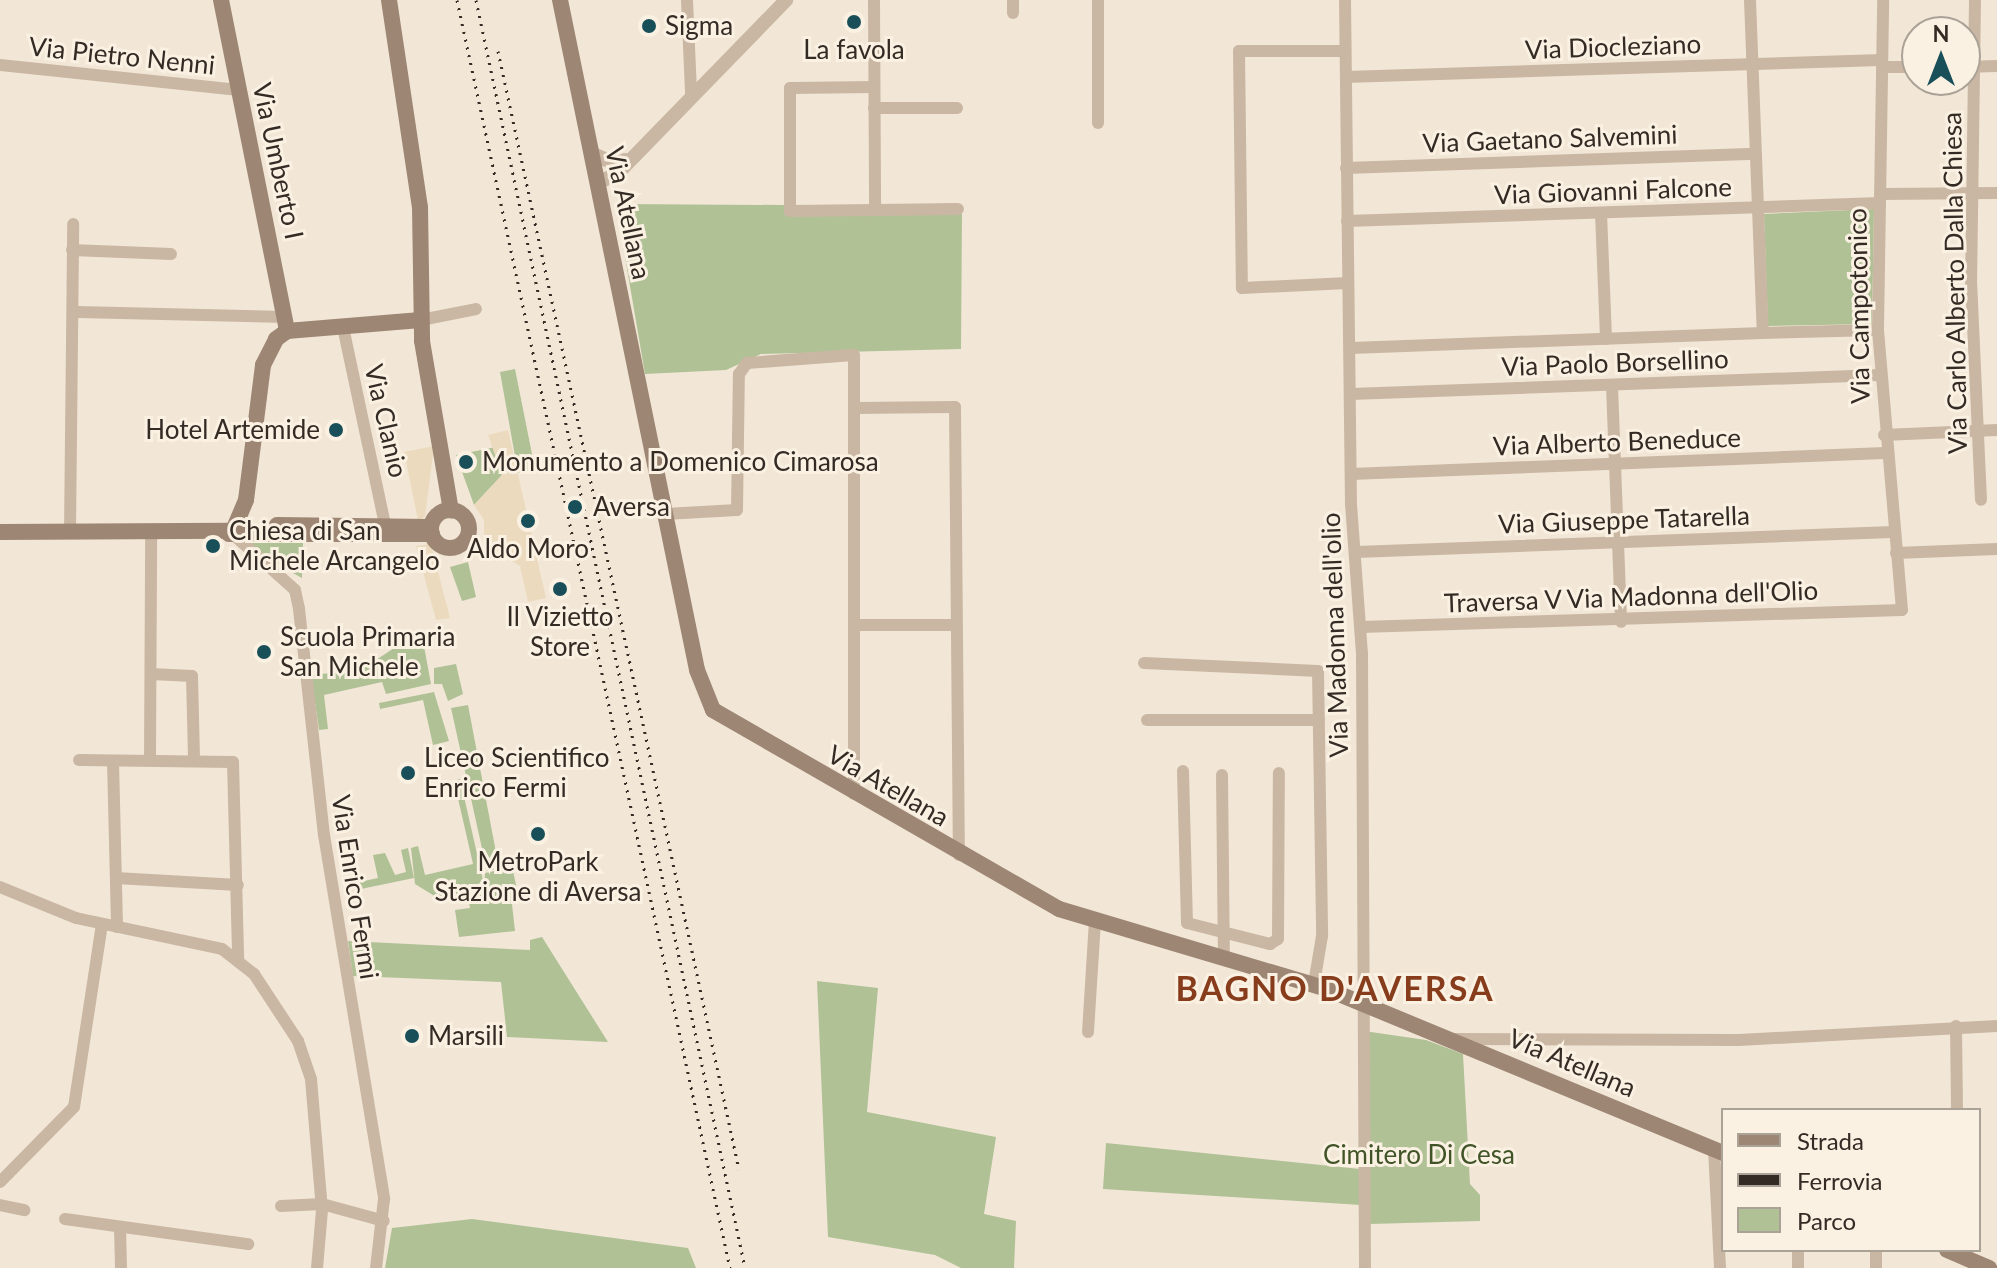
<!DOCTYPE html>
<style>
body{margin:0}
#map{position:relative;width:1997px;height:1268px;overflow:hidden;background:#f2e7d7;font-family:Lato,sans-serif}
div>[style]{position:absolute}
.green>*{inset:0;background:#b0c196}
.plaza>*{inset:0;background:#ebdabd}
.minor>*{height:12px;margin:-6px;padding:0 6px;transform-origin:6px;border-radius:6px;background:#cab7a3}
.tertiary>*{height:14px;margin:-7px;padding:0 7px;transform-origin:7px;border-radius:7px;background:#cab7a3}
.secondary>*{height:16px;margin:-8px;padding:0 8px;transform-origin:8px;border-radius:8px;background:#9e8674}
.secondary>.ring{margin:-8px;padding:0;box-sizing:content-box;background:none;border:16px solid #9e8674;border-radius:50%}
.rail>*{height:3px;margin-top:-1.5px;transform-origin:0;background:repeating-linear-gradient(90deg,#352b25 0 2px,transparent 0 8px)}
.dots>*{width:22px;height:22px;translate:-50% -50%;box-sizing:border-box;border:4px solid #faf1e3;border-radius:50%}
span{translate:-50% -50%;white-space:nowrap;text-align:center;line-height:1.15;-webkit-text-stroke:6px #faf1e3;paint-order:stroke}
.poi-label{font-size:26px;color:#352b25}
.left{translate:0 -50%;text-align:left}
.right{translate:-100% -50%;text-align:right}
.street-label{font-size:26px;color:#352b25}
.park-label{font-size:26px;color:#415428}
.district-label{font-size:34px;color:#873c1b;font-weight:700;letter-spacing:2px}
.legend{position:absolute;left:1721px;top:1108px;width:260px;height:144px;box-sizing:border-box;background:#faf1e3;border:2px solid #aba297;margin:0;padding:10px 14px;list-style:none;font-size:24px;color:#352b25}
.legend li{display:flex;align-items:center;gap:16px;height:40px}
.legend b{width:40px;border:2px solid #aba297}
.north{position:absolute;left:1901px;top:16px;width:80px;height:80px;box-sizing:border-box;background:#faf1e3;border:2px solid #aba297;border-radius:50%;rotate:0deg;font-size:22px;font-weight:700;line-height:32px;text-align:center;color:#352b25}
.north::after{content:'';display:block;margin:auto;width:28px;height:36px;background:#194f58;clip-path:polygon(50% 0,100% 100%,50% 72%,0 100%)}
</style>
<div id="map">
<div class="green">
<i style="clip-path:polygon(616px 204px,784px 205px,785px 215px,962px 214px,961px 349px,761px 354px,726px 370px,645px 374px)"></i>
<i style="clip-path:polygon(1874px 209px,1872px 324px,1768px 326px,1764px 214px)"></i>
<i style="clip-path:polygon(515px 369px,535px 469px,518px 473px,500px 372px)"></i>
<i style="clip-path:polygon(496px 447px,502px 475px,474px 505px,456px 455px)"></i>
<i style="clip-path:polygon(251px 543px,303px 543px,302px 578px,271px 561px)"></i>
<i style="clip-path:polygon(468px 562px,476px 597px,462px 601px,450px 567px)"></i>
<i style="clip-path:polygon(421px 630px,431px 684px,386px 694px,382px 682px,324px 695px,328px 729px,319px 730px,311px 675px,361px 670px)"></i>
<i style="clip-path:polygon(456px 664px,463px 694px,448px 701px,442px 684px,434px 684px,434px 668px)"></i>
<i style="clip-path:polygon(434px 692px,449px 741px,433px 745px,423px 700px,380px 709px,379px 703px)"></i>
<i style="clip-path:polygon(468px 705px,499px 868px,487px 871px,451px 708px)"></i>
<i style="clip-path:polygon(460px 779px,483px 880px,469px 893px,436px 897px,415px 884px,411px 848px,418px 846px,425px 875px,473px 864px,454px 781px)"></i>
<i style="clip-path:polygon(408px 848px,414px 878px,361px 889px,358px 873px,364px 881px,378px 878px,373px 855px,385px 853px,395px 875px,406px 872px,401px 850px)"></i>
<i style="clip-path:polygon(512px 867px,520px 902px,512px 904px,515px 931px,459px 937px,455px 910px,470px 908px,468px 898px,484px 888px,485px 873px)"></i>
<i style="clip-path:polygon(542px 937px,608px 1042px,507px 1037px,501px 982px,353px 976px,348px 941px,530px 950px,530px 940px)"></i>
<i style="clip-path:polygon(817px 981px,878px 988px,867px 1112px,996px 1137px,984px 1214px,1016px 1221px,1014px 1268px,961px 1268px,935px 1255px,828px 1237px)"></i>
<i style="clip-path:polygon(1364px 1031px,1426px 1040px,1463px 1054px,1470px 1184px,1480px 1195px,1480px 1221px,1370px 1224px)"></i>
<i style="clip-path:polygon(1106px 1143px,1360px 1169px,1361px 1205px,1103px 1189px)"></i>
<i style="clip-path:polygon(472px 1219px,688px 1248px,696px 1268px,385px 1268px,392px 1228px)"></i>
</div>
<div class="plaza">
<i style="clip-path:polygon(508px 430px,546px 598px,528px 602px,520px 566px,484px 544px,484px 520px,474px 505px,502px 475px,488px 435px)"></i>
<i style="clip-path:polygon(434px 446px,425px 517px,418px 520px,404px 452px)"></i>
<i style="clip-path:polygon(431px 544px,450px 618px,436px 620px,416px 546px)"></i>
</div>
<div class="minor">
<i style="left:687px;top:0;width:93px;rotate:87.5deg"></i>
<i style="left:874px;top:0;width:210px;rotate:89.7deg"></i>
<i style="left:1098px;top:0;width:123px;rotate:90deg"></i>
<i style="left:1345px;top:0;width:504px;rotate:89.32deg"></i>
<i style="left:1351px;top:504px;width:150px;rotate:85.8deg"></i>
<i style="left:1362px;top:654px;width:614px;rotate:89.72deg"></i>
<i style="left:1750px;top:0;width:333px;rotate:87.8deg"></i>
<i style="left:1763px;top:333px;width:115px;rotate:-1.5deg"></i>
<i style="left:1975px;top:0;width:280px;rotate:90.8deg"></i>
<i style="left:1971px;top:280px;width:220px;rotate:87.4deg"></i>
<i style="left:1013px;top:13px;width:13px;rotate:-90deg"></i>
<i style="left:1345px;top:51px;width:106px;rotate:180deg"></i>
<i style="left:1239px;top:51px;width:237px;rotate:89.3deg"></i>
<i style="left:1242px;top:288px;width:106px;rotate:-2.7deg"></i>
<i style="left:0;top:65px;width:240px;rotate:6deg"></i>
<i style="left:1882px;top:67px;width:35px"></i>
<i style="left:1965px;top:67px;width:32px;rotate:-2deg"></i>
<i style="left:1346px;top:77px;width:536px;rotate:-1.82deg"></i>
<i style="left:874px;top:87px;width:84px;rotate:179.3deg"></i>
<i style="left:790px;top:88px;width:123px;rotate:90deg"></i>
<i style="left:790px;top:211px;width:168px;rotate:-0.7deg"></i>
<i style="left:874px;top:108px;width:83px"></i>
<i style="left:1346px;top:168px;width:410px;rotate:-2deg"></i>
<i style="left:1880px;top:194px;width:117px;rotate:-0.5deg"></i>
<i style="left:1601px;top:213px;width:126px;rotate:87.7deg"></i>
<i style="left:1347px;top:221px;width:533px;rotate:-1.93deg"></i>
<i style="left:72px;top:250px;width:99px;rotate:2.3deg"></i>
<i style="left:78px;top:312px;width:207px;rotate:1.4deg"></i>
<i style="left:421px;top:320px;width:56px;rotate:-11.3deg"></i>
<i style="left:343px;top:327px;width:202px;rotate:78deg"></i>
<i style="left:1351px;top:348px;width:412px;rotate:-2.1deg"></i>
<i style="left:1612px;top:386px;width:236px;rotate:87.8deg"></i>
<i style="left:1351px;top:394px;width:529px;rotate:-2.06deg"></i>
<i style="left:854px;top:408px;width:101px;rotate:-0.6deg"></i>
<i style="left:955px;top:407px;width:448px;rotate:89.5deg"></i>
<i style="left:1884px;top:435px;width:113px;rotate:-2.5deg"></i>
<i style="left:1351px;top:474px;width:534px;rotate:-2.25deg"></i>
<i style="left:665px;top:514px;width:72px;rotate:-3.2deg"></i>
<i style="left:737px;top:510px;width:136px;rotate:-89.2deg"></i>
<i style="left:739px;top:374px;width:14px;rotate:-54deg"></i>
<i style="left:747px;top:363px;width:107px;rotate:-4.3deg"></i>
<i style="left:854px;top:355px;width:439px;rotate:90deg"></i>
<i style="left:70px;top:532px;width:308px;rotate:-89.4deg"></i>
<i style="left:236px;top:537px;width:79px;rotate:41.9deg"></i>
<i style="left:295px;top:590px;width:19px;rotate:78deg"></i>
<i style="left:299px;top:609px;width:227px;rotate:83.7deg"></i>
<i style="left:324px;top:835px;width:369px;rotate:80.6deg"></i>
<i style="left:384px;top:1199px;width:69px;rotate:96.6deg"></i>
<i style="left:1356px;top:552px;width:537px;rotate:-2.13deg"></i>
<i style="left:1896px;top:553px;width:101px;rotate:-2.3deg"></i>
<i style="left:854px;top:625px;width:103px"></i>
<i style="left:1361px;top:627px;width:541px;rotate:-1.8deg"></i>
<i style="left:1902px;top:610px;width:281px;rotate:-94.9deg"></i>
<i style="left:1878px;top:330px;width:330px;rotate:-89.1deg"></i>
<i style="left:1144px;top:663px;width:174px;rotate:2.6deg"></i>
<i style="left:1318px;top:671px;width:265px;rotate:89.1deg"></i>
<i style="left:1322px;top:936px;width:49px;rotate:99.5deg"></i>
<i style="left:151px;top:674px;width:41px;rotate:2.8deg"></i>
<i style="left:192px;top:676px;width:84px;rotate:88.6deg"></i>
<i style="left:1147px;top:720px;width:172px"></i>
<i style="left:150px;top:758px;width:227px;rotate:-89.7deg"></i>
<i style="left:79px;top:760px;width:154px;rotate:0.7deg"></i>
<i style="left:233px;top:762px;width:196px;rotate:88.5deg"></i>
<i style="left:113px;top:761px;width:166px;rotate:88.6deg"></i>
<i style="left:1183px;top:771px;width:152px;rotate:88.5deg"></i>
<i style="left:1187px;top:923px;width:86px;rotate:14.2deg"></i>
<i style="left:1270px;top:944px;width:9px;rotate:-32deg"></i>
<i style="left:1278px;top:939px;width:166px;rotate:-89.7deg"></i>
<i style="left:1222px;top:775px;width:182px;rotate:89.4deg"></i>
<i style="left:116px;top:878px;width:122px;rotate:3.3deg"></i>
<i style="left:0;top:887px;width:82px;rotate:22.2deg"></i>
<i style="left:76px;top:918px;width:149px;rotate:12deg"></i>
<i style="left:222px;top:949px;width:41px;rotate:38deg"></i>
<i style="left:254px;top:974px;width:80px;rotate:56.7deg"></i>
<i style="left:298px;top:1041px;width:40px;rotate:71.1deg"></i>
<i style="left:311px;top:1079px;width:131px;rotate:85.2deg"></i>
<i style="left:322px;top:1210px;width:58px;rotate:94.9deg"></i>
<i style="left:1956px;top:1026px;width:84px;rotate:89.3deg"></i>
<i style="left:1088px;top:1032px;width:112px;rotate:-86.4deg"></i>
<i style="left:1454px;top:1039px;width:285px;rotate:0.2deg"></i>
<i style="left:1739px;top:1040px;width:258px;rotate:-3.1deg"></i>
<i style="left:1714px;top:1149px;width:119px;rotate:87.1deg"></i>
<i style="left:0;top:1182px;width:105px;rotate:-45.4deg"></i>
<i style="left:74px;top:1107px;width:185px;rotate:-81.3deg"></i>
<i style="left:0;top:1205px;width:25px;rotate:12deg"></i>
<i style="left:281px;top:1206px;width:41px;rotate:-2.8deg"></i>
<i style="left:322px;top:1204px;width:64px;rotate:15.3deg"></i>
<i style="left:65px;top:1219px;width:185px;rotate:7.8deg"></i>
<i style="left:120px;top:1227px;width:41px;rotate:88.6deg"></i>
<i style="left:1798px;top:1250px;width:18px;rotate:90deg"></i>
<i style="left:1876px;top:1250px;width:18px;rotate:90deg"></i>
</div>
<div class="tertiary">
<i style="left:591px;top:153px;width:27px;rotate:24deg"></i>
<i style="left:616px;top:164px;width:10px;rotate:-24deg"></i>
<i style="left:597px;top:184px;width:25px;rotate:-29deg"></i>
<i style="left:619px;top:172px;width:240px;rotate:-45.8deg"></i>
</div>
<div class="secondary">
<i style="left:221px;top:0;width:338px;rotate:78.7deg"></i>
<i style="left:389px;top:0;width:210px;rotate:81.5deg"></i>
<i style="left:420px;top:208px;width:133px;rotate:89.1deg"></i>
<i style="left:422px;top:341px;width:172px;rotate:80.3deg"></i>
<i style="left:560px;top:0;width:684px;rotate:78.44deg"></i>
<i style="left:697px;top:670px;width:43px;rotate:68.2deg"></i>
<i style="left:713px;top:710px;width:399px;rotate:29.9deg"></i>
<i style="left:1059px;top:909px;width:280px;rotate:16.6deg"></i>
<i style="left:1327px;top:989px;width:429px;rotate:22.5deg"></i>
<i class="ring" style="left:431px;top:510px;width:22px;height:22px"></i>
<i style="left:277px;top:525px;width:152px;rotate:0.8deg"></i>
<i style="left:235px;top:526px;width:28px;rotate:-67deg"></i>
<i style="left:246px;top:500px;width:136px;rotate:-82.8deg"></i>
<i style="left:263px;top:365px;width:29px;rotate:-63deg"></i>
<i style="left:276px;top:339px;width:14px;rotate:-36deg"></i>
<i style="left:287px;top:331px;width:134px;rotate:-4.7deg"></i>
<i style="left:238px;top:527px;width:11px;rotate:142deg"></i>
<i style="left:229px;top:534px;width:203px"></i>
<i style="left:0;top:532px;width:228px;rotate:-0.3deg"></i>
<i style="left:1947px;top:1250px;width:46px;rotate:23.2deg"></i>
</div>
<div class="rail">
<i style="left:457px;top:0;width:1297px;rotate:77.85deg"></i>
<i style="left:476px;top:0;width:1296px;rotate:78.02deg"></i>
<i style="left:498px;top:51px;width:1144px;rotate:77.84deg"></i>
</div>
<div class="dots">
<i style="left:854px;top:22px;background:#194f58"></i>
<i style="left:649px;top:26px;background:#194f58"></i>
<i style="left:336px;top:430px;background:#194f58"></i>
<i style="left:466px;top:462px;background:#194f58"></i>
<i style="left:575px;top:507px;background:#194f58"></i>
<i style="left:528px;top:521px;background:#194f58"></i>
<i style="left:213px;top:546px;background:#194f58"></i>
<i style="left:560px;top:589px;background:#194f58"></i>
<i style="left:264px;top:652px;background:#194f58"></i>
<i style="left:408px;top:773px;background:#194f58"></i>
<i style="left:538px;top:834px;background:#194f58"></i>
<i style="left:412px;top:1036px;background:#194f58"></i>
</div>
<div class="poi-label">
<span class="left" style="left:665px;top:26px">Sigma</span>
<span style="left:854px;top:50px">La favola</span>
<span class="right" style="left:320px;top:430px">Hotel Artemide</span>
<span class="left" style="left:482px;top:462px">Monumento a Domenico Cimarosa</span>
<span class="left" style="left:593px;top:507px">Aversa</span>
<span class="left" style="left:229px;top:546px">Chiesa di San<br>Michele Arcangelo</span>
<span style="left:528px;top:549px">Aldo Moro</span>
<span style="left:560px;top:632px">Il Vizietto<br>Store</span>
<span class="left" style="left:280px;top:652px">Scuola Primaria<br>San Michele</span>
<span class="left" style="left:424px;top:773px">Liceo Scientifico<br>Enrico Fermi</span>
<span style="left:538px;top:877px">MetroPark<br>Stazione di Aversa</span>
<span class="left" style="left:428px;top:1036px">Marsili</span>
</div>
<div class="street-label">
<span style="left:1613px;top:47px;rotate:-2deg">Via Diocleziano</span>
<span style="left:122px;top:56px;rotate:6deg">Via Pietro Nenni</span>
<span style="left:1550px;top:139px;rotate:-2deg">Via Gaetano Salvemini</span>
<span style="left:278px;top:161px;rotate:78deg">Via Umberto I</span>
<span style="left:1613px;top:191px;rotate:-2deg">Via Giovanni Falcone</span>
<span style="left:628px;top:213px;rotate:78deg">Via Atellana</span>
<span style="left:1955px;top:283px;rotate:-91deg">Via Carlo Alberto Dalla Chiesa</span>
<span style="left:1859px;top:306px;rotate:-91deg">Via Campotonico</span>
<span style="left:1615px;top:363px;rotate:-2deg">Via Paolo Borsellino</span>
<span style="left:386px;top:421px;rotate:77deg">Via Clanio</span>
<span style="left:1617px;top:442px;rotate:-2deg">Via Alberto Beneduce</span>
<span style="left:1624px;top:520px;rotate:-2deg">Via Giuseppe Tatarella</span>
<span style="left:1631px;top:597px;rotate:-2deg">Traversa V Via Madonna dell'Olio</span>
<span style="left:1335px;top:635px;rotate:-92deg">Via Madonna dell'olio</span>
<span style="left:888px;top:786px;rotate:30deg">Via Atellana</span>
<span style="left:355px;top:887px;rotate:81deg">Via Enrico Fermi</span>
<span style="left:1572px;top:1063px;rotate:23deg">Via Atellana</span>
</div>
<div class="park-label">
<span style="left:1419px;top:1155px">Cimitero Di Cesa</span>
</div>
<div class="district-label">
<span style="left:1335px;top:988px">BAGNO D'AVERSA</span>
</div>
<ul class="legend">
<li><b style="height:10px;background:#9e8674"></b>Strada</li>
<li><b style="height:10px;background:#352b25"></b>Ferrovia</li>
<li><b style="height:22px;background:#b0c196"></b>Parco</li>
</ul>
<div class="north">N</div>
</div>
